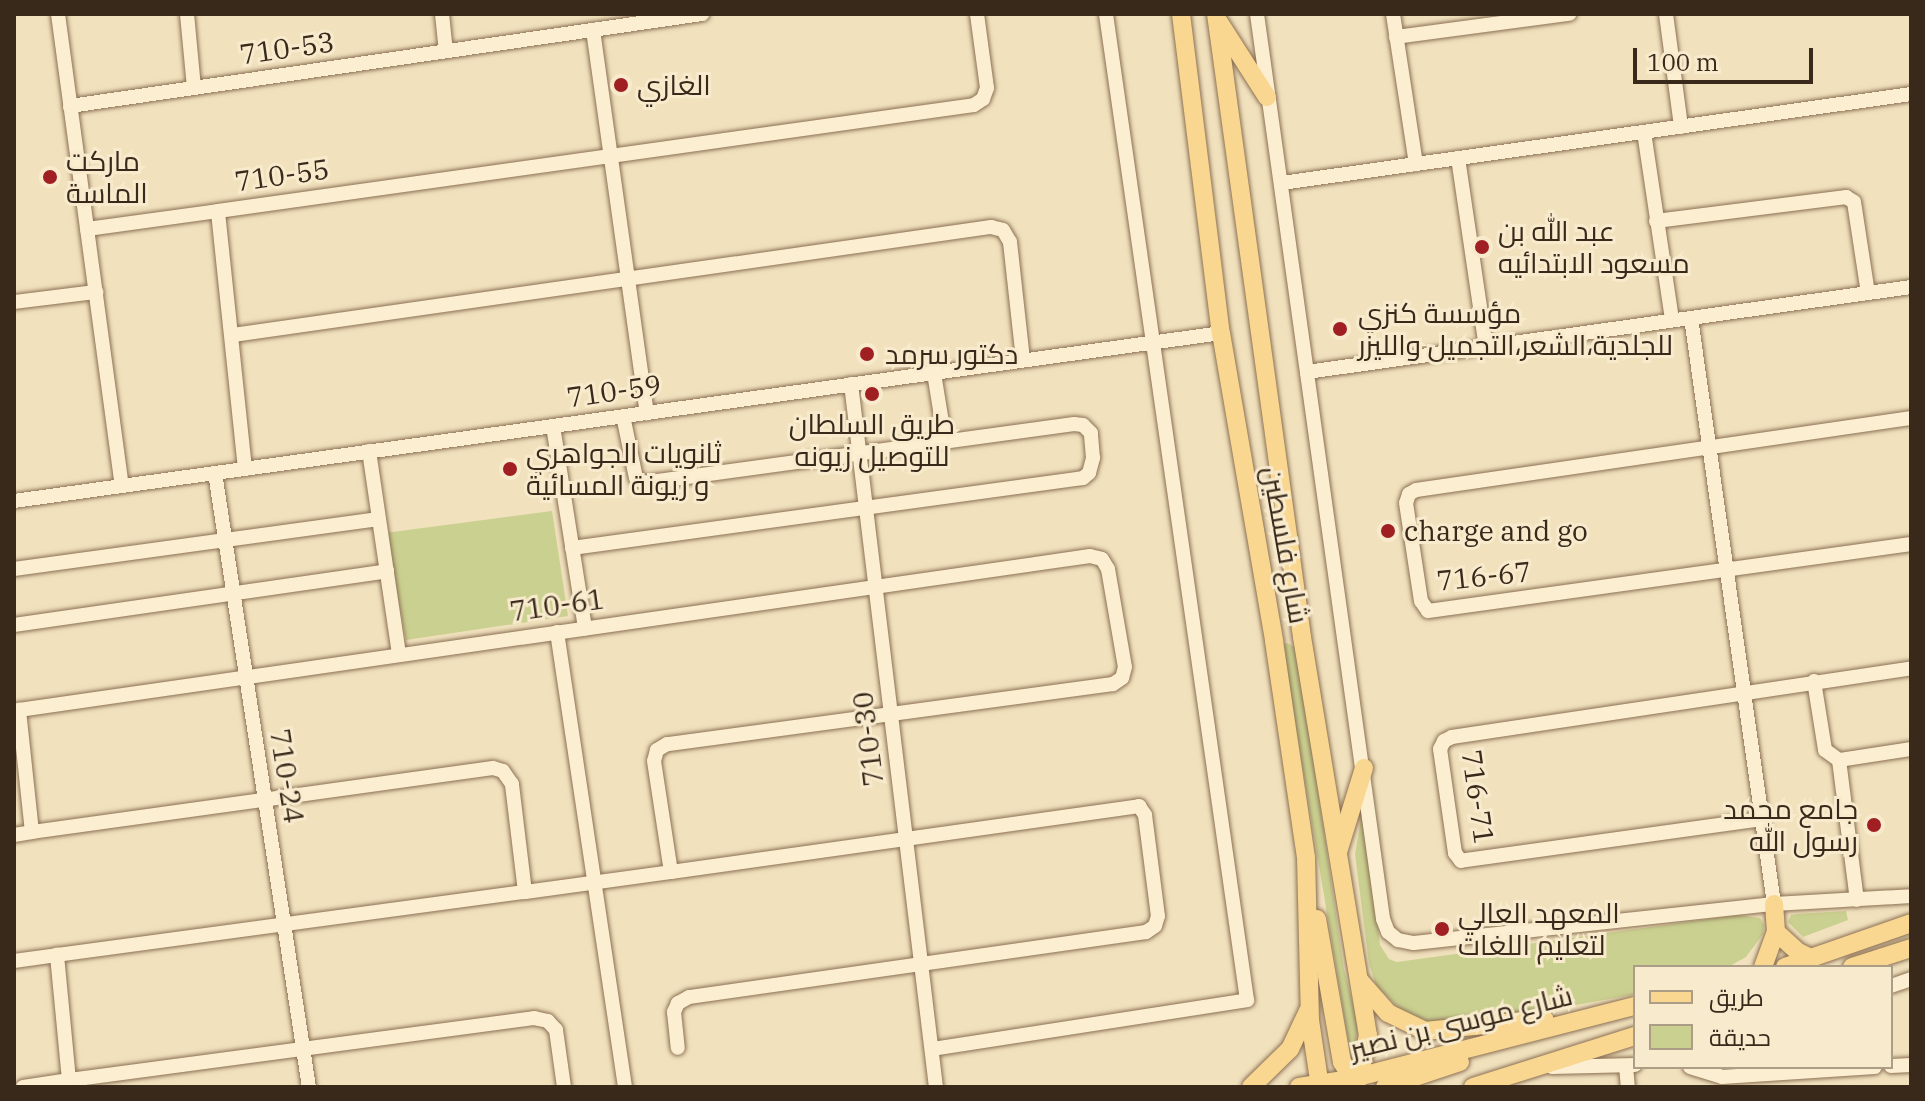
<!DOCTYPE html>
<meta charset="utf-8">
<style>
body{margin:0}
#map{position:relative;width:1925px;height:1101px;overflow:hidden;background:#f1e1bd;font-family:"IBM Plex Serif",Cairo,serif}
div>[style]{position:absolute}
.green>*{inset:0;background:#cad090}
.roads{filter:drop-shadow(0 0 2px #8b7054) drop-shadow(0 0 2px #8b7054)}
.minor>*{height:14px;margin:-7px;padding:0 7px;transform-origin:7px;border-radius:7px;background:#fceed0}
.major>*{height:18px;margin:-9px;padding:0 9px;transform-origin:9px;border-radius:9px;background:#f9d790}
.dots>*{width:22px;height:22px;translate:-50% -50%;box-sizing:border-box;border:4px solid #f8ebcd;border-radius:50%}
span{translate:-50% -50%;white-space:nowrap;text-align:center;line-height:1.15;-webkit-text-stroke:6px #f8ebcd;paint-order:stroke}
.street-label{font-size:28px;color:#39291b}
.poi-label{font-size:28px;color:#39291b}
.left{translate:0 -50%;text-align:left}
.right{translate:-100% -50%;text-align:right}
.frame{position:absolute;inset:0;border:16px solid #39291b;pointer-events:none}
.legend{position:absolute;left:1633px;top:965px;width:260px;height:104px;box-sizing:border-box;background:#f8ebcd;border:2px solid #ac9d86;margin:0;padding:10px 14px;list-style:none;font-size:24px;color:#39291b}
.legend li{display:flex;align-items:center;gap:16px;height:40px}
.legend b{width:40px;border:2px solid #ac9d86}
.scale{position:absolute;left:1633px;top:48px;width:180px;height:36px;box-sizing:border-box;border:4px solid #39291b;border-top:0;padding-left:10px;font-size:24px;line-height:28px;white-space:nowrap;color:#39291b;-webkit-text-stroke:6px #f8ebcd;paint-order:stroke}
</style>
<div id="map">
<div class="green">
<i style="clip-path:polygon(552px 511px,568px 616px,406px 640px,385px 533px)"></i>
<i style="clip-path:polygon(1287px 643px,1297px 648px,1344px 969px,1358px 1024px,1354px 1057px,1350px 1051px,1282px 644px)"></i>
<i style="clip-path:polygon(1361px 819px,1365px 825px,1380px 945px,1389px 959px,1397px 962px,1738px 915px,1760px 918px,1764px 925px,1763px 934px,1746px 957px,1728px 967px,1635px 967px,1635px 994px,1632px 995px,1491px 1020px,1434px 1024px,1399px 1008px,1376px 985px,1369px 964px,1355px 854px)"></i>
<i style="clip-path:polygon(1846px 911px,1848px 920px,1803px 937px,1788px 922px,1791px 915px,1797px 914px)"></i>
</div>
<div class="roads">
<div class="minor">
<i style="left:58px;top:14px;width:476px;rotate:82.3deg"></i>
<i style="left:187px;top:14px;width:74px;rotate:84.6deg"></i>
<i style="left:442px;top:14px;width:37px;rotate:84deg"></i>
<i style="left:1257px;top:14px;width:914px;rotate:82.07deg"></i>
<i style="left:1383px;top:919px;width:14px;rotate:69deg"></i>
<i style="left:1388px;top:932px;width:13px;rotate:39deg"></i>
<i style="left:1398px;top:940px;width:16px;rotate:11deg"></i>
<i style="left:1414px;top:943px;width:362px;rotate:-6.2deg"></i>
<i style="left:1774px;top:904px;width:137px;rotate:-3.3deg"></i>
<i style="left:1393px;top:14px;width:152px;rotate:81.3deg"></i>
<i style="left:1666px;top:14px;width:114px;rotate:82.4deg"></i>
<i style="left:593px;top:30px;width:387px;rotate:82deg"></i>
<i style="left:1396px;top:37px;width:175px;rotate:-7.6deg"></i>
<i style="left:70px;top:106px;width:639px;rotate:-8.28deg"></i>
<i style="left:1644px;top:132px;width:190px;rotate:81.5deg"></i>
<i style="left:1458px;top:158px;width:191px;rotate:81.6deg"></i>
<i style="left:1282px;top:183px;width:635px;rotate:-8.05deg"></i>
<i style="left:1656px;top:221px;width:192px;rotate:-7.2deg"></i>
<i style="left:1846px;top:197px;width:9px;rotate:32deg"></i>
<i style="left:1854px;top:202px;width:92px;rotate:81.3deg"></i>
<i style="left:87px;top:229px;width:132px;rotate:-7.8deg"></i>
<i style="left:14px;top:302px;width:83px;rotate:-7deg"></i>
<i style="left:1691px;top:318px;width:592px;rotate:81.94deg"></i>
<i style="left:233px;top:335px;width:766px;rotate:-8.11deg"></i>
<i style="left:991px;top:227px;width:12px;rotate:14deg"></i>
<i style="left:1003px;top:230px;width:14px;rotate:60deg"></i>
<i style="left:1010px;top:242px;width:119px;rotate:83.7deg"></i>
<i style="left:1307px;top:372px;width:610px;rotate:-8.01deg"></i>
<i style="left:934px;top:373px;width:69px;rotate:80.8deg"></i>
<i style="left:851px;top:384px;width:708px;rotate:83.11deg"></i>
<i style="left:1911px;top:418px;width:500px;rotate:171.72deg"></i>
<i style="left:1416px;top:490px;width:8px;rotate:150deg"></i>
<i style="left:1409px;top:494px;width:9px;rotate:108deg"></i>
<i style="left:1406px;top:503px;width:99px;rotate:81.3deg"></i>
<i style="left:1421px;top:601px;width:12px;rotate:55deg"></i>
<i style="left:1428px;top:611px;width:488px;rotate:-7.9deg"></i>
<i style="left:553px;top:426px;width:205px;rotate:81deg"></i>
<i style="left:369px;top:451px;width:205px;rotate:81.6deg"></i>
<i style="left:245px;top:469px;width:259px;rotate:-96deg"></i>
<i style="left:218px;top:211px;width:763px;rotate:-7.98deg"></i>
<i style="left:974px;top:105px;width:11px;rotate:-34deg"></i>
<i style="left:983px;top:99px;width:12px;rotate:-70deg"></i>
<i style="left:987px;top:88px;width:75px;rotate:-97.7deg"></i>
<i style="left:215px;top:473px;width:621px;rotate:81.3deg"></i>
<i style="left:14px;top:501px;width:1219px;rotate:-7.92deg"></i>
<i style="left:572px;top:548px;width:516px;rotate:-7.8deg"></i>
<i style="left:1083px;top:478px;width:8px;rotate:-40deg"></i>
<i style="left:1089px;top:473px;width:16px;rotate:-75deg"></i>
<i style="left:1093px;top:458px;width:25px;rotate:-95deg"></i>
<i style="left:1091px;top:433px;width:11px;rotate:-135deg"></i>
<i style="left:1083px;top:425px;width:9px;rotate:-174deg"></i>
<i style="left:1074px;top:424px;width:433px;rotate:172.2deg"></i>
<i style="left:645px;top:483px;width:10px;rotate:-151deg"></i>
<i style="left:636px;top:478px;width:63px;rotate:-101.8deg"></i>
<i style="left:14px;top:569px;width:368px;rotate:-7.8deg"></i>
<i style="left:14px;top:625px;width:377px;rotate:-8.2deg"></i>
<i style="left:557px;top:632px;width:460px;rotate:81.5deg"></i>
<i style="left:1814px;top:681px;width:70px;rotate:80.9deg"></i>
<i style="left:1825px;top:750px;width:17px;rotate:36deg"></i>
<i style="left:1839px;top:760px;width:141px;rotate:82.7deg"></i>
<i style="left:1839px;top:760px;width:73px;rotate:-8.7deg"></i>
<i style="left:1762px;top:819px;width:304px;rotate:172.1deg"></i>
<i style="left:1461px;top:861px;width:10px;rotate:-127deg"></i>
<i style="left:1455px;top:853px;width:105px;rotate:-98.2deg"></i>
<i style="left:1440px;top:749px;width:9px;rotate:-63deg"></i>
<i style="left:1444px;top:741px;width:9px;rotate:-27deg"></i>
<i style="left:1452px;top:737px;width:464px;rotate:-8.5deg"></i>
<i style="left:14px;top:835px;width:18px;rotate:-9deg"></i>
<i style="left:525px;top:892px;width:147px;rotate:-7.8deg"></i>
<i style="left:14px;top:961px;width:43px;rotate:-7.9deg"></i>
<i style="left:1891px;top:986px;width:21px;rotate:-19deg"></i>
<i style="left:932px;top:1049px;width:319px;rotate:-8.8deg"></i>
<i style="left:1247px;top:1000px;width:996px;rotate:-98.14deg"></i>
<i style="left:1626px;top:1066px;width:21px;rotate:85deg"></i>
<i style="left:1891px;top:1066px;width:20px;rotate:-3deg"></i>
<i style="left:1552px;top:1067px;width:83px;rotate:-1.4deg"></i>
<i style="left:1690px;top:1067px;width:34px;rotate:17deg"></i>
<i style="left:1722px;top:1077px;width:153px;rotate:-3.7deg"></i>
<i style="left:23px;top:1087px;width:47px;rotate:-8.7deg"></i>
<i style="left:564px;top:1087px;width:58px;rotate:-98deg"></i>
<i style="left:556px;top:1030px;width:12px;rotate:-132deg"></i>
<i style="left:548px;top:1021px;width:14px;rotate:-168deg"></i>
<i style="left:534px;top:1018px;width:469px;rotate:172.4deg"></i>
<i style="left:69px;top:1080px;width:126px;rotate:-95.5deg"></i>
<i style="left:57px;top:955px;width:472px;rotate:-7.7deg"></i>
<i style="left:525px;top:892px;width:109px;rotate:-96.9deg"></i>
<i style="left:512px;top:784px;width:16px;rotate:-125deg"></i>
<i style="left:503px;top:771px;width:10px;rotate:-163deg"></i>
<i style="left:493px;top:768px;width:465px;rotate:172.1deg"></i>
<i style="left:32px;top:832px;width:123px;rotate:-96.1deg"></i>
<i style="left:19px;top:710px;width:1082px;rotate:-8.18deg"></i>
<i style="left:1090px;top:556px;width:12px;rotate:14deg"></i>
<i style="left:1102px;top:559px;width:12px;rotate:59deg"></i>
<i style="left:1108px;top:569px;width:99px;rotate:80.2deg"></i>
<i style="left:1125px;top:667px;width:11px;rotate:105deg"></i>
<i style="left:1122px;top:678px;width:11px;rotate:146deg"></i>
<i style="left:1113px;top:684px;width:450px;rotate:172.3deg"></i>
<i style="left:667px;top:744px;width:12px;rotate:149deg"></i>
<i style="left:657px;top:750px;width:11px;rotate:105deg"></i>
<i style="left:654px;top:761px;width:112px;rotate:81.3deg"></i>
<i style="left:671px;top:872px;width:473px;rotate:-8deg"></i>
<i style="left:1139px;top:806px;width:11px;rotate:56deg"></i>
<i style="left:1145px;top:815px;width:102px;rotate:82.7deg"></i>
<i style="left:1158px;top:916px;width:10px;rotate:107deg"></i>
<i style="left:1155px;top:926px;width:11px;rotate:146deg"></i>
<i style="left:1146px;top:932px;width:462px;rotate:171.9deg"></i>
<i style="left:689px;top:997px;width:13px;rotate:151deg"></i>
<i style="left:678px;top:1003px;width:10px;rotate:114deg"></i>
<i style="left:674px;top:1012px;width:36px;rotate:84deg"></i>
</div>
<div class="major">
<i style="left:1181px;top:14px;width:321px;rotate:82.9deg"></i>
<i style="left:1221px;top:333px;width:313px;rotate:80.2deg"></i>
<i style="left:1274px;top:641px;width:218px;rotate:81.6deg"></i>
<i style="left:1306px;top:857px;width:163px;rotate:88.6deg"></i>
<i style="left:1310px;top:1020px;width:68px;rotate:81.5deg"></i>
<i style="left:1216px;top:14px;width:629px;rotate:82.14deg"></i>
<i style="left:1302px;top:637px;width:403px;rotate:80.6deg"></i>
<i style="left:1368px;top:1035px;width:29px;rotate:102deg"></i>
<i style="left:1362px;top:1063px;width:31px;rotate:130deg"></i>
<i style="left:1219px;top:22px;width:89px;rotate:57.4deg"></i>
<i style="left:1338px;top:852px;width:88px;rotate:-72.8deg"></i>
<i style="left:1317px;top:919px;width:145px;rotate:80.1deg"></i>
<i style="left:1342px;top:1062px;width:28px;rotate:58deg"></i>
<i style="left:1776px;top:932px;width:30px;rotate:42deg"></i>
<i style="left:1798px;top:952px;width:14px;rotate:25deg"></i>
<i style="left:1763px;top:967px;width:37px;rotate:-70deg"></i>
<i style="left:1776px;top:932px;width:28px;rotate:-94deg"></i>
<i style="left:1785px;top:967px;width:133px;rotate:-19.2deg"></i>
<i style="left:1852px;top:967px;width:62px;rotate:-17.9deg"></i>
<i style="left:1359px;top:980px;width:44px;rotate:48.7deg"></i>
<i style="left:1388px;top:1013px;width:41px;rotate:25.9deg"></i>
<i style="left:1425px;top:1031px;width:120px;rotate:-5.8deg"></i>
<i style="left:1251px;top:1087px;width:54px;rotate:-44.3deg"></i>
<i style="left:1290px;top:1049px;width:42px;rotate:-64.7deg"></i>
<i style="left:1299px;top:1087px;width:52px;rotate:-8.9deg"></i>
<i style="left:1350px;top:1079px;width:294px;rotate:-14.4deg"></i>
<i style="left:1385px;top:1087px;width:79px;rotate:-18.4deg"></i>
<i style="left:1473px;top:1087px;width:170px;rotate:-17.5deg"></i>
</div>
</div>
<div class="dots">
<i style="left:621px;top:85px;background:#9f1f22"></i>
<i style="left:50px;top:177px;background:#9f1f22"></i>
<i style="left:1482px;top:247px;background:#9f1f22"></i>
<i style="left:1340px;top:329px;background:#9f1f22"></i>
<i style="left:867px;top:354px;background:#9f1f22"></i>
<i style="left:872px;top:394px;background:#9f1f22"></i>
<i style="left:510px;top:469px;background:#9f1f22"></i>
<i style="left:1388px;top:531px;background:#9f1f22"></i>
<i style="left:1874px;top:825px;background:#9f1f22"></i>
<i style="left:1442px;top:929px;background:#9f1f22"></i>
</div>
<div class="street-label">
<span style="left:287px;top:48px;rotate:-8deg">710-53</span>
<span style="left:282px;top:175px;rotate:-8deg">710-55</span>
<span style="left:614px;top:391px;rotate:-8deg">710-59</span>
<span style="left:1286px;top:545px;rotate:80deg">شارع فلسطين</span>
<span style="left:1484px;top:576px;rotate:-6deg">716-67</span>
<span style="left:557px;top:605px;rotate:-8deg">710-61</span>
<span style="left:868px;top:739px;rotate:-97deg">710-30</span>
<span style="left:287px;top:776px;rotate:81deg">710-24</span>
<span style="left:1478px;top:797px;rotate:82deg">716-71</span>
<span style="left:1461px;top:1022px;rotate:-14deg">شارع موسى بن نصير</span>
</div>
<div class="poi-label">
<span class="left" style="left:637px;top:85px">الغازي</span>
<span class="left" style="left:66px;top:177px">ماركت<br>الماسة</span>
<span class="left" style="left:1498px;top:247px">عبد الله بن<br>مسعود الابتدائيه</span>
<span class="left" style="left:1358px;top:329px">مؤسسة كنزي<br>للجلدية،الشعر،التجميل والليزر</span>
<span class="left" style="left:885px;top:354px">دكتور سرمد</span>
<span style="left:872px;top:440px">طريق السلطان<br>للتوصيل زيونه</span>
<span class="left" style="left:526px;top:469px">ثانويات الجواهري<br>و زيونة المسائية</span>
<span class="left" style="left:1404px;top:531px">charge and go</span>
<span class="right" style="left:1858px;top:825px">جامع محمد<br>رسول الله</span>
<span class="left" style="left:1458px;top:929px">المعهد العالي<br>لتعليم اللغات</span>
</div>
<div class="frame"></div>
<ul class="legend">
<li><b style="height:10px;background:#f9d790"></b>طريق</li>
<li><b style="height:22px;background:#cad090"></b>حديقة</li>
</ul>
<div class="scale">100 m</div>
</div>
